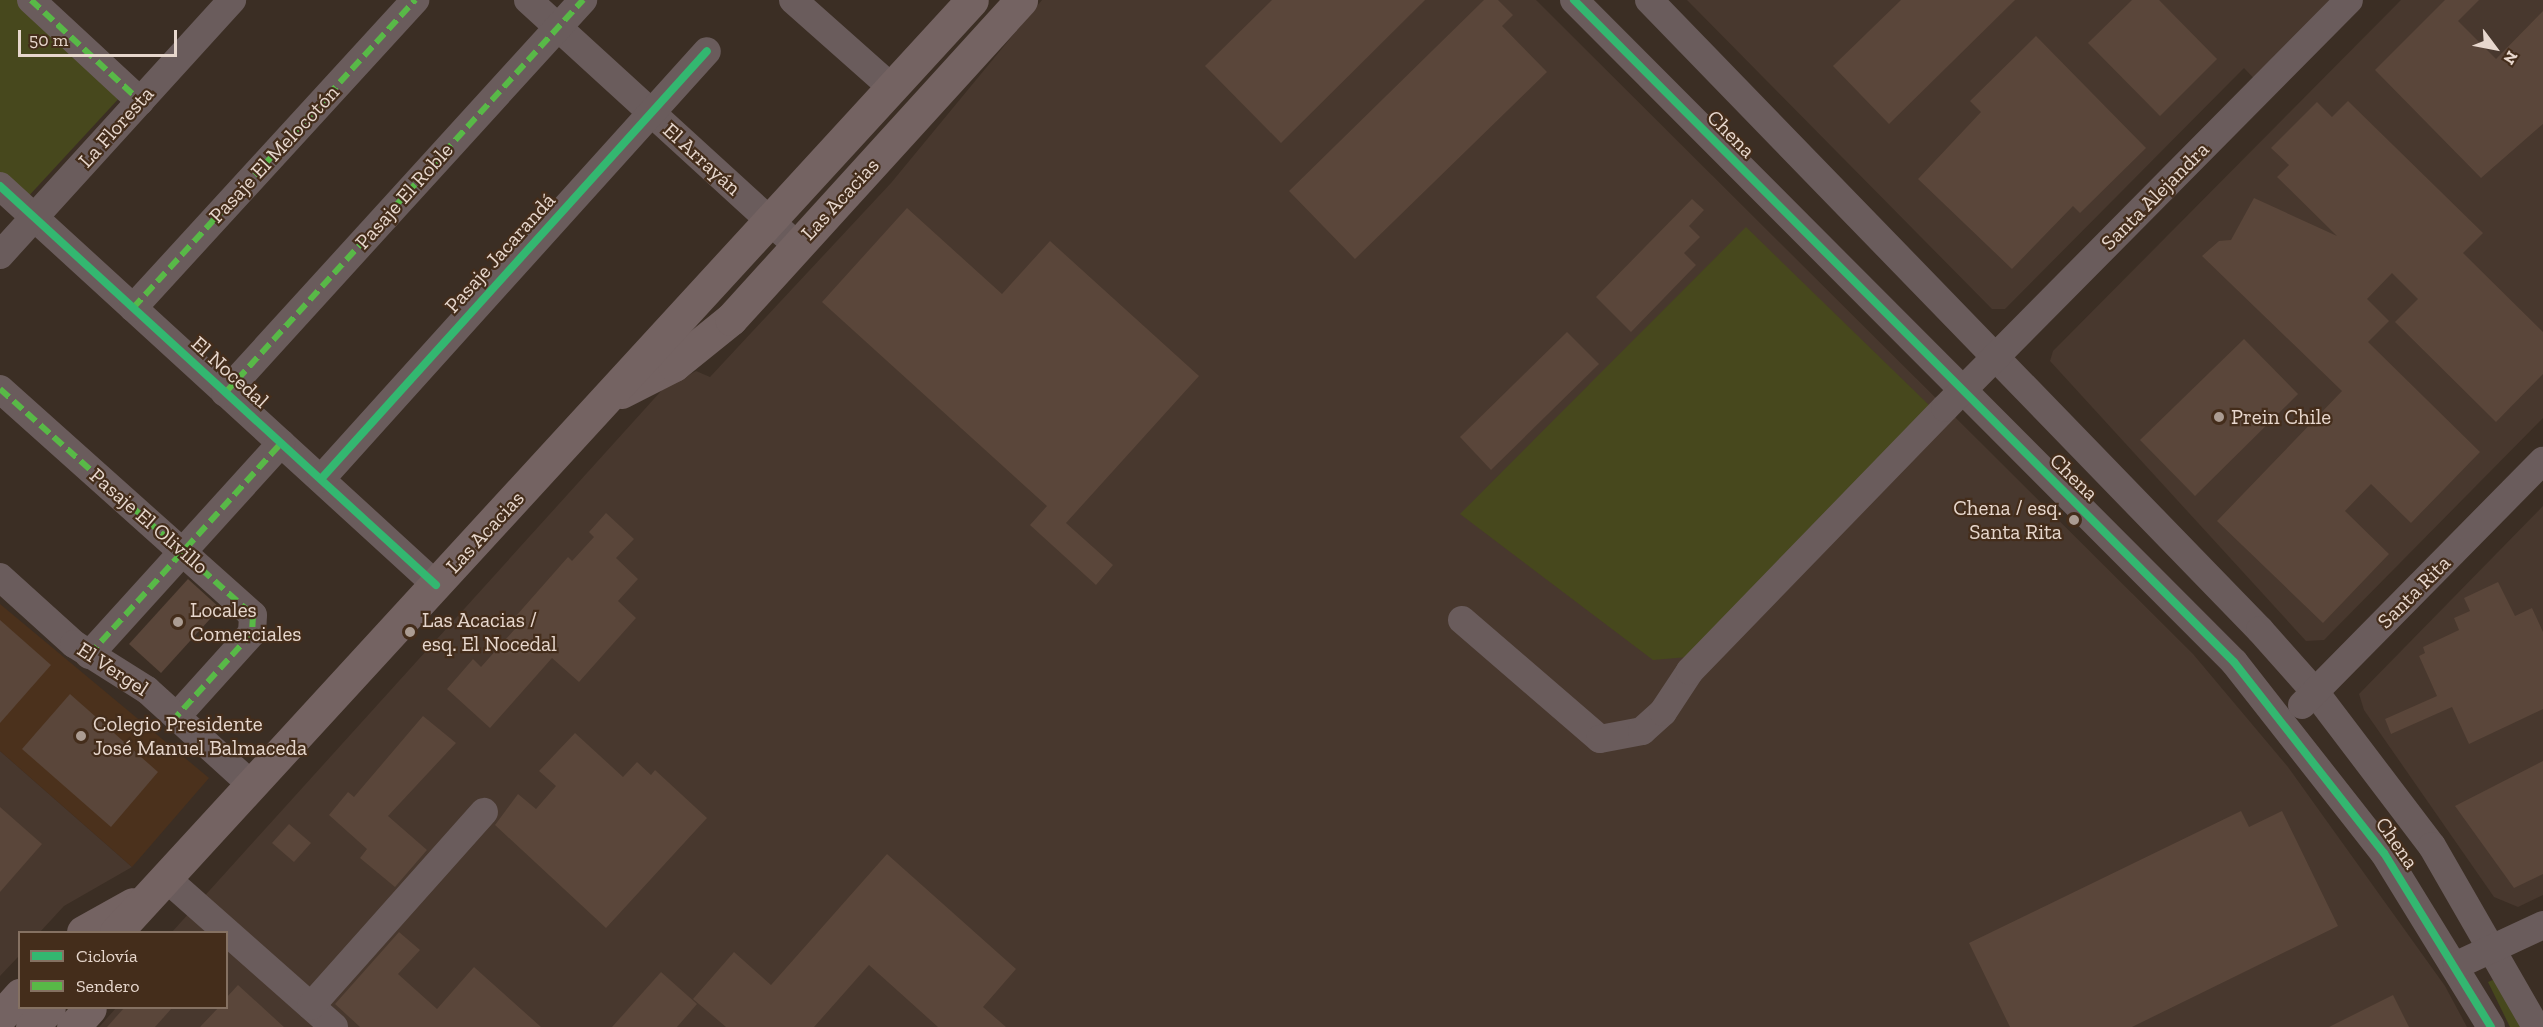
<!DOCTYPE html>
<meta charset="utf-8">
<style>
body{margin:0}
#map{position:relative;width:2543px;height:1027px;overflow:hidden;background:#3b2e24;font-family:"Zilla Slab",serif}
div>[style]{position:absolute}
.industrial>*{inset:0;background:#48382e}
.built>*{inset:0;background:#4b311c}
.green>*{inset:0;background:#47481d}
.building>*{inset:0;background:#5a463a}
.minor>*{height:28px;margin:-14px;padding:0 14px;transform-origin:14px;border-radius:14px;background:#6a5c5c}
.major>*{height:33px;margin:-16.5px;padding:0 16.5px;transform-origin:16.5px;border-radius:16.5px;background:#746362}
.quiet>*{height:6px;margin-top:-3px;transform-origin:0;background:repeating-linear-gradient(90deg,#58b947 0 12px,transparent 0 18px)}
.cycleway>*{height:8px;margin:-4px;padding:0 4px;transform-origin:4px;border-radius:4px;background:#33b770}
.dots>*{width:16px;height:16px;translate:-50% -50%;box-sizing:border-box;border:3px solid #442d1b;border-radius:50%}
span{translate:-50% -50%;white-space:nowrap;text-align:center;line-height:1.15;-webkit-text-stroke:4.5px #442d1b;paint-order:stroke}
.street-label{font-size:21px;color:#e7d7cd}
.poi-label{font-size:21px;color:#e7d7cd}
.left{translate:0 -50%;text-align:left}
.right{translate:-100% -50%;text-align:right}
.legend{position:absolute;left:18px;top:931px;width:210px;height:78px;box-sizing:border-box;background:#442d1b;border:2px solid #857162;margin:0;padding:8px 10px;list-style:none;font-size:18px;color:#e7d7cd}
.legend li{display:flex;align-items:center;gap:12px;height:30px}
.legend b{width:30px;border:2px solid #857162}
.north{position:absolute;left:2465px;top:18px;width:60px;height:60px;-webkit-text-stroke:4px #442d1b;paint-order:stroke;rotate:122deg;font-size:16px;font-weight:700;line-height:24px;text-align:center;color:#e7d7cd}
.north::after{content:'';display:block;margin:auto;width:21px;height:27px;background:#e7d7cd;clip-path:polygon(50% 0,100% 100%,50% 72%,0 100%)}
.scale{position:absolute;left:18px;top:30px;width:159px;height:27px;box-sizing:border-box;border:3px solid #e7d7cd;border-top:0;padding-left:8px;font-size:18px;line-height:21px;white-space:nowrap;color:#e7d7cd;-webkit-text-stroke:4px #442d1b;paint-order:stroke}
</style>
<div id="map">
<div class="industrial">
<i style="clip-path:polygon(1042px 0,1536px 0,2193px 654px,2288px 767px,2445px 986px,2467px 1027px,99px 1027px,116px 1008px,226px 1008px,226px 932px,172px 932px,662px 390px,696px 371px,710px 377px,891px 183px)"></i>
<i style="clip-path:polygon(1687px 0,2347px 0,2261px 86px,2244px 68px,2005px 309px,1992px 309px)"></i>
<i style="clip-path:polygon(2401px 0,2543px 0,2543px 418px,2324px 640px,2306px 641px,2050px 361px,2053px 351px)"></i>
<i style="clip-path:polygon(2543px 506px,2543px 895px,2518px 907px,2494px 897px,2364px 710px,2359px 694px)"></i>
<i style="clip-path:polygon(0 751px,132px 867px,64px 906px,40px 932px,20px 932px,19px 956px,0 976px)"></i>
</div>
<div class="built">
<i style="clip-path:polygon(0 604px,209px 778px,132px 867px,0 751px)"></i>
</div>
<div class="green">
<i style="clip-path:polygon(0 0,19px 0,122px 95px,25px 200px,0 176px)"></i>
<i style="clip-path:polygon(1746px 227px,1931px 407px,1688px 657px,1653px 660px,1460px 514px)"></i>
<i style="clip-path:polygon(2502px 976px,2527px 1027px,2510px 1027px,2488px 982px)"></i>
</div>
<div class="building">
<i style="clip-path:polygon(1272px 0,1425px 0,1281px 143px,1205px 66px)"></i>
<i style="clip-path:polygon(1484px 0,1498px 0,1513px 15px,1502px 26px,1547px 72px,1355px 259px,1289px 191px)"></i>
<i style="clip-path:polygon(1901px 0,2015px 0,1889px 124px,1833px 66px)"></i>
<i style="clip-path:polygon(2132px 0,2159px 0,2217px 59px,2160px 116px,2088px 43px)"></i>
<i style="clip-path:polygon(2445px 0,2479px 0,2458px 21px,2496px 59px,2543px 11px,2543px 124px,2481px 178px,2375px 70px)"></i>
<i style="clip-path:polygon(2036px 36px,2146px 148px,2080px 213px,2073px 206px,2012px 269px,1918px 179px,1981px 112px,1970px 101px)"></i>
<i style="clip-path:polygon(2348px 101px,2483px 233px,2463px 253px,2543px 332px,2543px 374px,2496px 422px,2395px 322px,2418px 299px,2392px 273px,2367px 299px,2389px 321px,2368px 342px,2480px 452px,2411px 523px,2371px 484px,2345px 511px,2389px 554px,2323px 623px,2217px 521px,2342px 391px,2202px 256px,2219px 241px,2231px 240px,2254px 198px,2337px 236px,2277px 177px,2289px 165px,2271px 148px,2317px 102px,2332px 117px)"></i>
<i style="clip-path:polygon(1692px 199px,1704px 210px,1689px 226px,1700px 237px,1684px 253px,1696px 265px,1631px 332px,1596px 297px)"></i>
<i style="clip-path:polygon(907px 208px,1002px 294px,1050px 241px,1199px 376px,1066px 523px,1113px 565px,1096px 585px,1030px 525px,1047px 506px,822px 302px)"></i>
<i style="clip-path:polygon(1567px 332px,1599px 364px,1491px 470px,1460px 437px)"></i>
<i style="clip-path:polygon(2244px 339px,2298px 394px,2195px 496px,2140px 440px)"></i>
<i style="clip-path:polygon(606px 513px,634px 539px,616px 558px,638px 579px,618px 601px,636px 618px,579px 682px,552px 658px,490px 728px,447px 689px,473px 659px,481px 667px,522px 621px,516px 616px,568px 557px,572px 561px,594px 537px,589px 532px)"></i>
<i style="clip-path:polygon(188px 579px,220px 608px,161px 673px,129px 644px)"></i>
<i style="clip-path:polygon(2498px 582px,2515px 616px,2532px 608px,2543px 632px,2543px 709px,2469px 744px,2452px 707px,2391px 734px,2385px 719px,2437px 696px,2419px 656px,2425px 653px,2423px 647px,2459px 630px,2454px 618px,2470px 611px,2464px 598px)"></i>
<i style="clip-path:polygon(0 620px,51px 665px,0 723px)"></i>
<i style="clip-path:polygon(70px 694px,158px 772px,111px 827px,22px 749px)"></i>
<i style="clip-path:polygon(423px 716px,456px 743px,388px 816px,427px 850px,395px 887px,360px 858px,367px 849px,329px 815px,348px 792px,354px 797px)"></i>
<i style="clip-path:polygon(575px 733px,623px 777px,637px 762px,651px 775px,655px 770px,707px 818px,606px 928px,495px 825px,518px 794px,536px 809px,556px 786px,539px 771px)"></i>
<i style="clip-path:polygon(2543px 761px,2543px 874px,2514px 888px,2455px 806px)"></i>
<i style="clip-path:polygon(0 807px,42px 844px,0 892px)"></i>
<i style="clip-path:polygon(2241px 811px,2249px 827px,2282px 811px,2338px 926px,2132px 1027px,2010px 1027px,1969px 943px)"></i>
<i style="clip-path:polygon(289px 824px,311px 843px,294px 862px,272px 843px)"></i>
<i style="clip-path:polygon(887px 854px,1016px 969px,983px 1007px,1006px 1027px,938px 1027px,869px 965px,814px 1027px,726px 1027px,693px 999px,734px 952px,771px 985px)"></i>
<i style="clip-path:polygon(399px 932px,420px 950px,398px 974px,437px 1009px,474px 967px,541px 1027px,360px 1027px,335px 1004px)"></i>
<i style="clip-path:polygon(661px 972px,697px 1004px,677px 1027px,612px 1027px)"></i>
<i style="clip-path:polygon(238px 985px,284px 1027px,200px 1027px,218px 1008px,226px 1008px,226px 998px)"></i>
<i style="clip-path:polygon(2393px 995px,2409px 1027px,2329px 1027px)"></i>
<i style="clip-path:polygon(124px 1008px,172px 1008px,155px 1027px,107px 1027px)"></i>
</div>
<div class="minor">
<i style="left:31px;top:0;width:149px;rotate:42.8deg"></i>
<i style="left:528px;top:0;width:365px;rotate:42.4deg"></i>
<i style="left:793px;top:0;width:132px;rotate:41.6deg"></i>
<i style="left:1574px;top:0;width:935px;rotate:45.09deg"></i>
<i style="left:2234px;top:662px;width:243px;rotate:51.9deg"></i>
<i style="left:2384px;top:853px;width:204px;rotate:58.4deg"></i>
<i style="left:1649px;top:0;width:878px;rotate:45.88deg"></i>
<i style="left:2260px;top:630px;width:83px;rotate:48.4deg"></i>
<i style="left:2315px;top:692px;width:193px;rotate:52.8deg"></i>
<i style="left:2432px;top:846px;width:209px;rotate:60.1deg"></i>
<i style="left:0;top:186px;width:591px;rotate:42.46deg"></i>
<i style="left:0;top:255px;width:345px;rotate:-47.7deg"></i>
<i style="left:133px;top:308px;width:418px;rotate:-47.5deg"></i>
<i style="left:0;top:389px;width:339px;rotate:41.8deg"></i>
<i style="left:253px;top:615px;width:18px;rotate:93deg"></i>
<i style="left:252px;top:633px;width:112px;rotate:132.1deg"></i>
<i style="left:225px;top:393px;width:532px;rotate:-47.67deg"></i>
<i style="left:321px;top:479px;width:576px;rotate:-47.95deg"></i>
<i style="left:0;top:577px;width:100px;rotate:42.2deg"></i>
<i style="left:74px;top:644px;width:86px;rotate:32.2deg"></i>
<i style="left:147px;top:690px;width:143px;rotate:42.2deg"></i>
<i style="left:1462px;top:620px;width:182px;rotate:40.8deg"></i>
<i style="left:1600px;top:739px;width:43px;rotate:-10.8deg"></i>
<i style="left:1642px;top:731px;width:28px;rotate:-42deg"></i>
<i style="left:1663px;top:712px;width:49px;rotate:-56.6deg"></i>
<i style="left:1690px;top:671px;width:366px;rotate:-45.9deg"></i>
<i style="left:1945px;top:408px;width:574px;rotate:-45.28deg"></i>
<i style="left:89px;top:655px;width:286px;rotate:-47.8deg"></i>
<i style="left:2302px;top:705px;width:343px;rotate:-45.4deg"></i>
<i style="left:167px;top:879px;width:223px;rotate:41.5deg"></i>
<i style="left:2457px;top:965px;width:95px;rotate:-24.9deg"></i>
<i style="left:311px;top:1006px;width:260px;rotate:-48.3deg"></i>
</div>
<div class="major">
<i style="left:621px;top:392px;width:59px;rotate:-27deg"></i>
<i style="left:674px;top:365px;width:73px;rotate:-38.9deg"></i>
<i style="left:731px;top:319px;width:431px;rotate:-47.7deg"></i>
<i style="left:83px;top:932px;width:57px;rotate:-29.2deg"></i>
<i style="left:116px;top:932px;width:1265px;rotate:-47.43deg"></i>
<i style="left:0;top:1017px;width:30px;rotate:-48deg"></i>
<i style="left:32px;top:1027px;width:25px;rotate:-48deg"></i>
<i style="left:73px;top:1027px;width:25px;rotate:-48deg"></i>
</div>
<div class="quiet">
<i style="left:31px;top:0;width:149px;rotate:42.8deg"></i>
<i style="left:133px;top:308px;width:418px;rotate:-47.5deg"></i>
<i style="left:0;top:389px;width:339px;rotate:41.8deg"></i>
<i style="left:253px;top:615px;width:18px;rotate:93deg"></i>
<i style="left:252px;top:633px;width:112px;rotate:132.1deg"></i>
<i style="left:225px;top:393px;width:532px;rotate:-47.67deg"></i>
<i style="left:89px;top:655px;width:286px;rotate:-47.8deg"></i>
</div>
<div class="cycleway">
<i style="left:1574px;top:0;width:935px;rotate:45.09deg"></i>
<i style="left:2234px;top:662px;width:243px;rotate:51.9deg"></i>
<i style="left:2384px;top:853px;width:204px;rotate:58.4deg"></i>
<i style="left:0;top:186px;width:591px;rotate:42.46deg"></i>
<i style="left:321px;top:479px;width:576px;rotate:-47.95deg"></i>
</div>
<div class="dots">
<i style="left:2219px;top:417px;background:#ab9c92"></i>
<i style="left:2074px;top:520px;background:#ab9c92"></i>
<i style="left:178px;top:622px;background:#ab9c92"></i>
<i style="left:410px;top:632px;background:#ab9c92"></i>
<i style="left:81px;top:736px;background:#ab9c92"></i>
</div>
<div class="street-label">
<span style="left:116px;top:127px;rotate:-48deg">La Floresta</span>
<span style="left:1731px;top:134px;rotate:45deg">Chena</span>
<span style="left:274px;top:154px;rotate:-47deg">Pasaje El Melocotón</span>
<span style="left:702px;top:159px;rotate:42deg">El Arrayán</span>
<span style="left:404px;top:196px;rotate:-48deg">Pasaje El Roble</span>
<span style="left:2155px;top:196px;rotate:-45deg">Santa Alejandra</span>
<span style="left:840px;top:199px;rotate:-47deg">Las Acacias</span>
<span style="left:500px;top:253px;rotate:-48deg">Pasaje Jacarandá</span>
<span style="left:230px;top:372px;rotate:42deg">El Nocedal</span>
<span style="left:2074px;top:477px;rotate:44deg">Chena</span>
<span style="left:149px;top:521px;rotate:41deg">Pasaje El Olivillo</span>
<span style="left:485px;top:532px;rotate:-47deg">Las Acacias</span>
<span style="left:2414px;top:592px;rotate:-45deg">Santa Rita</span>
<span style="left:113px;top:669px;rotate:33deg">El Vergel</span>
<span style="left:2397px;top:843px;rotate:55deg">Chena</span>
</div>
<div class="poi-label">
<span class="left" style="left:2231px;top:417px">Prein Chile</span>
<span class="right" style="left:2062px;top:520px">Chena / esq.<br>Santa Rita</span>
<span class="left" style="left:190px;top:622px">Locales<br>Comerciales</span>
<span class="left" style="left:422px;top:632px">Las Acacias /<br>esq. El Nocedal</span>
<span class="left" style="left:93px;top:736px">Colegio Presidente<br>José Manuel Balmaceda</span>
</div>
<ul class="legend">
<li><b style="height:8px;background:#33b770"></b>Ciclovía</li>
<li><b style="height:8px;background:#58b947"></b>Sendero</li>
</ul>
<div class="north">N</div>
<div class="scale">50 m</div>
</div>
